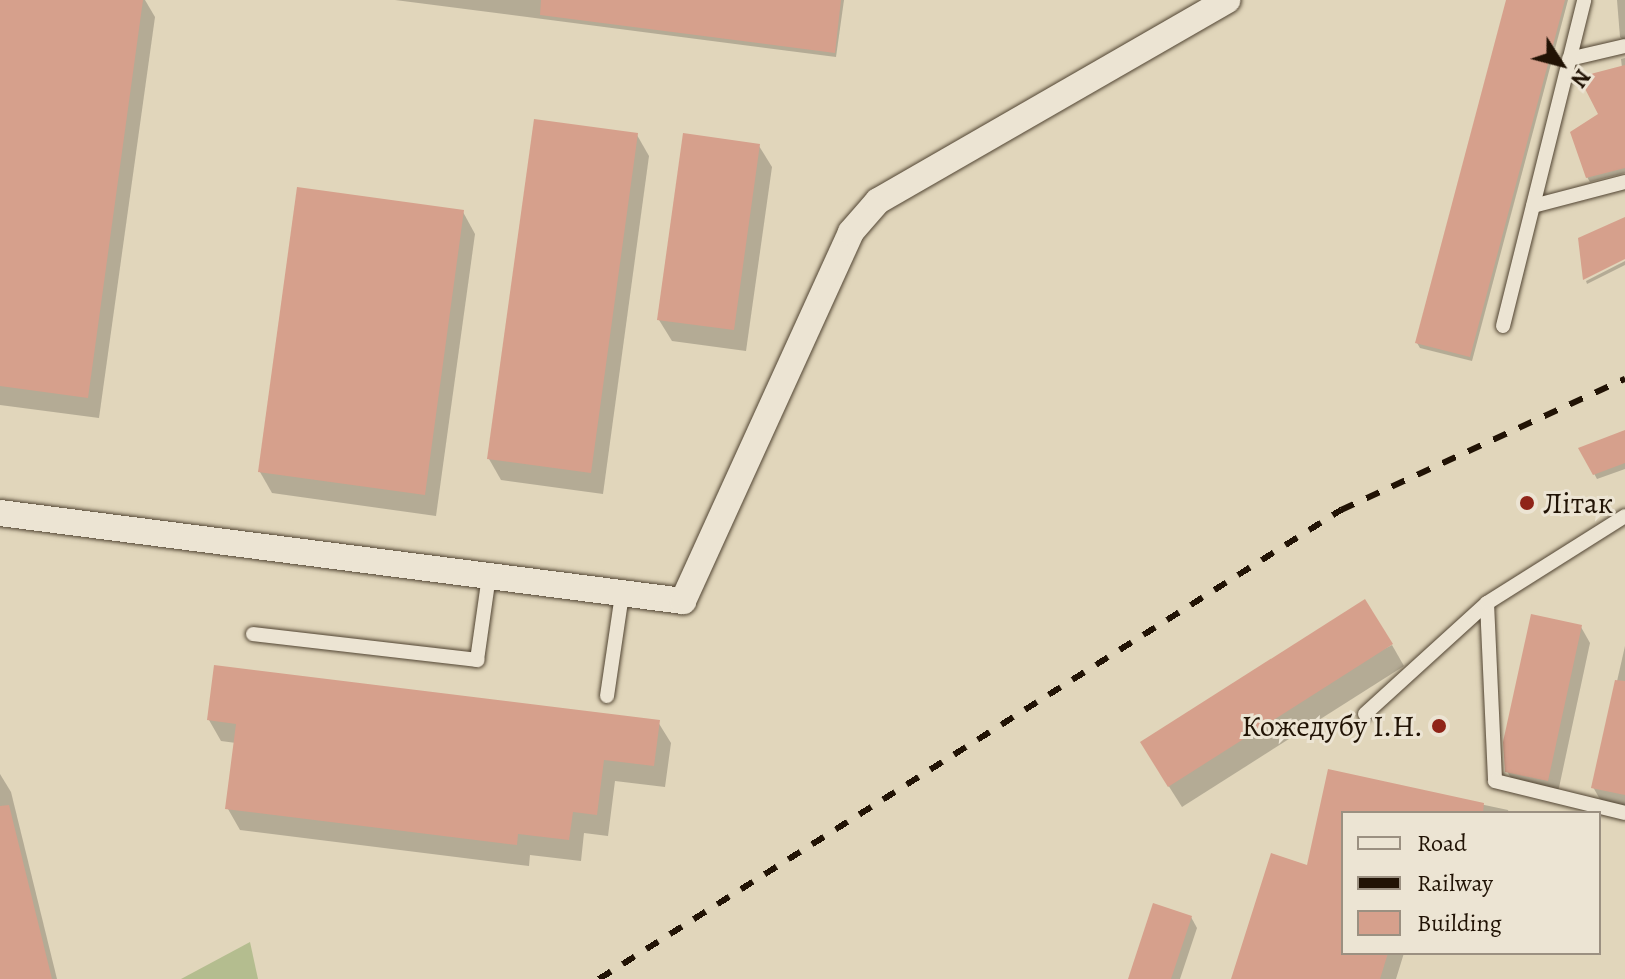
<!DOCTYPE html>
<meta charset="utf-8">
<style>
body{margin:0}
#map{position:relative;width:1625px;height:979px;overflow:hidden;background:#e1d6bb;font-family:Alegreya,serif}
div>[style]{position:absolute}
.green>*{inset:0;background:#b4bd8f}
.shadow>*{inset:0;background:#0003}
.building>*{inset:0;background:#d6a08c}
.roads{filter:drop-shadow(0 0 2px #514432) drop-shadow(0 0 2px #514432)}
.lane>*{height:14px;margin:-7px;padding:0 7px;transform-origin:7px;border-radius:7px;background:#ece4d3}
.street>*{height:26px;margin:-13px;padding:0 13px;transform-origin:13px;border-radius:13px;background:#ece4d3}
.rail>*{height:6px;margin-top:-3px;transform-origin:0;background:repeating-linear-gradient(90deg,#211305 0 14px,transparent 0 28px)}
.dots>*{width:22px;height:22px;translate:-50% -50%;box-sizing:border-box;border:4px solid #ece4d3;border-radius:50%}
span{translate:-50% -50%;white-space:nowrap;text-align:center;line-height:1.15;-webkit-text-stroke:6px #ece4d3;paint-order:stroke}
.poi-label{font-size:30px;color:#211305}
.left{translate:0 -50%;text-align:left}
.right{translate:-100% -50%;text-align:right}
.legend{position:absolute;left:1341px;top:811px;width:260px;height:144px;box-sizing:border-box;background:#ece4d3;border:2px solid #9b9081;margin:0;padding:10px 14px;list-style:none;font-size:24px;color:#211305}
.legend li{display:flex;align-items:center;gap:16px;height:40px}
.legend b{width:40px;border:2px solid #9b9081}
.north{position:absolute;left:1521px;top:24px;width:80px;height:80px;-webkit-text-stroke:6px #ece4d3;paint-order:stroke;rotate:126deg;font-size:22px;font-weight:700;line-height:32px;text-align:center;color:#211305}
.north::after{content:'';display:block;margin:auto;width:28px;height:36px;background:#211305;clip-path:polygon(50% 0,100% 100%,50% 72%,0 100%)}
</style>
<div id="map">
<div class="green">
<i style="clip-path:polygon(250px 942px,258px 979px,181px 979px)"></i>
</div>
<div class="shadow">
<i style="clip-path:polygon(0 0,145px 0,155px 17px,99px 418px,0 405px)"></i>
<i style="clip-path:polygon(395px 0,844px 0,836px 57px)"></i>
<i style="clip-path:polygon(1508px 0,1568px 0,1472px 361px,1420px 348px,1417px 343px)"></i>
<i style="clip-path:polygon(1617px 0,1625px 0,1625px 42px,1620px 37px)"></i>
<i style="clip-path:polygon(1625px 58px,1625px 173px,1590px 182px,1587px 177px,1601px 114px,1622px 68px,1621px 59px)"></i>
<i style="clip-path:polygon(637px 135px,649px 156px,603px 494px,501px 480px,489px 459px)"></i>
<i style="clip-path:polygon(759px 146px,772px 167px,746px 351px,672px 341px,659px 320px)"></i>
<i style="clip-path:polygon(463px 212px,475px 234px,436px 516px,272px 493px,260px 472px)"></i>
<i style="clip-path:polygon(1625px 261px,1625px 265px,1587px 284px,1586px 281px)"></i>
<i style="clip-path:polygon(1625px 432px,1625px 469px,1597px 479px,1581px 449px)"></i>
<i style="clip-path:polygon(1581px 627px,1590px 643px,1557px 797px,1516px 788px,1507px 771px)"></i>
<i style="clip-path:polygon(1392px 645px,1404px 666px,1182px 807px,1154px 763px)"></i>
<i style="clip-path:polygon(1625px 646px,1625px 808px,1602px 803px,1593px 787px)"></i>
<i style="clip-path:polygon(209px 720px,658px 722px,671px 743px,665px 787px,615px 781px,608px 836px,584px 833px,581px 861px,530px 855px,529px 866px,240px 830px,228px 809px,236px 743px,221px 741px)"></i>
<i style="clip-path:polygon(1329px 772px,1508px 810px,1509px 813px,1343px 813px,1343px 856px)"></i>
<i style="clip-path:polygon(0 774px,11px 792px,57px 979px,0 979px)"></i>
<i style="clip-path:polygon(1343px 882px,1343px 953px,1404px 953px,1396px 979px,1233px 979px)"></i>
<i style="clip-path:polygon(1191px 917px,1197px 928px,1180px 979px,1129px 979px)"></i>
</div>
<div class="building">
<i style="clip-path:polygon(0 0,143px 0,88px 398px,0 386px)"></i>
<i style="clip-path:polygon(541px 0,841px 0,835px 53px,540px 15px)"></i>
<i style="clip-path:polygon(1506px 0,1565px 0,1470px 357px,1415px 343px)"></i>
<i style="clip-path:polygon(1625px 65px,1625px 168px,1586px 178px,1570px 132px,1598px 114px,1579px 77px)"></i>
<i style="clip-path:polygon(534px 119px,638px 133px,591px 473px,487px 459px)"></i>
<i style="clip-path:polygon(683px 133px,760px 144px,734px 330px,657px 320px)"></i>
<i style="clip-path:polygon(297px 187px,464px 210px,425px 495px,258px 472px)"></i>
<i style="clip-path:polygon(1625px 217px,1625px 259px,1583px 280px,1578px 238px)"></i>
<i style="clip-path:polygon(1625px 430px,1625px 463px,1593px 475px,1578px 448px)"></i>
<i style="clip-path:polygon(1365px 599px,1393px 644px,1168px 787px,1140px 742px)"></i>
<i style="clip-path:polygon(1531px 614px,1582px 625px,1548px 781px,1505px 772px,1503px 742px)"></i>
<i style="clip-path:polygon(214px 665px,660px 720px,654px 766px,604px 760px,597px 815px,573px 812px,569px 840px,518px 834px,517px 845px,225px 809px,236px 724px,207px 720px)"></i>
<i style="clip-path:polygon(1615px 680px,1625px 681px,1625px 795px,1591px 788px)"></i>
<i style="clip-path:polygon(1328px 769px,1484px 803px,1483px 813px,1343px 813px,1343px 953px,1388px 953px,1380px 979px,1231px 979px,1271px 853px,1307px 865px)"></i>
<i style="clip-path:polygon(9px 805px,52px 979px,0 979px,0 806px)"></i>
<i style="clip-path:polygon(1153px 903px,1192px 916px,1171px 979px,1128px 979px)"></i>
</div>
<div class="roads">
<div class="lane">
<i style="left:1569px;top:59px;width:57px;rotate:-13.1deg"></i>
<i style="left:1533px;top:206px;width:95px;rotate:-14.6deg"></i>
<i style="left:1503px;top:326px;width:336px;rotate:-76deg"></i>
<i style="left:1487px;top:603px;width:178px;rotate:87.4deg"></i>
<i style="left:1495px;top:781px;width:134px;rotate:13.8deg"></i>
<i style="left:253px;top:634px;width:226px;rotate:6.6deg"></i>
<i style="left:477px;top:660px;width:85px;rotate:-81.9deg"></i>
<i style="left:607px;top:696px;width:103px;rotate:-81.6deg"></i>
<i style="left:1365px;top:714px;width:165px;rotate:-42.3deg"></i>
<i style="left:1487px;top:603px;width:163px;rotate:-32.2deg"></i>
</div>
<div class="street">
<i style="left:0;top:513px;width:689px;rotate:7.34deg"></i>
<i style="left:683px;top:601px;width:405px;rotate:-65.5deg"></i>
<i style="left:851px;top:232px;width:41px;rotate:-48.9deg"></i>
<i style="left:878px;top:201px;width:403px;rotate:-29.9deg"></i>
</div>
</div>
<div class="rail">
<i style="left:599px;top:979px;width:878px;rotate:-32.3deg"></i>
<i style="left:1341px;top:510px;width:313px;rotate:-24.8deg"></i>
</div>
<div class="dots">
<i style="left:1527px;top:503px;background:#8f2418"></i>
<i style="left:1439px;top:726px;background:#8f2418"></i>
</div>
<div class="poi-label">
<span class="left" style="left:1543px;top:503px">Літак</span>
<span class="right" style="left:1423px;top:726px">Кожедубу І.Н.</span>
</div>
<ul class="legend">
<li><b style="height:10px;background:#ece4d3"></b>Road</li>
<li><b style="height:10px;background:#211305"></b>Railway</li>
<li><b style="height:22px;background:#d6a08c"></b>Building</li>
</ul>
<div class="north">N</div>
</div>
